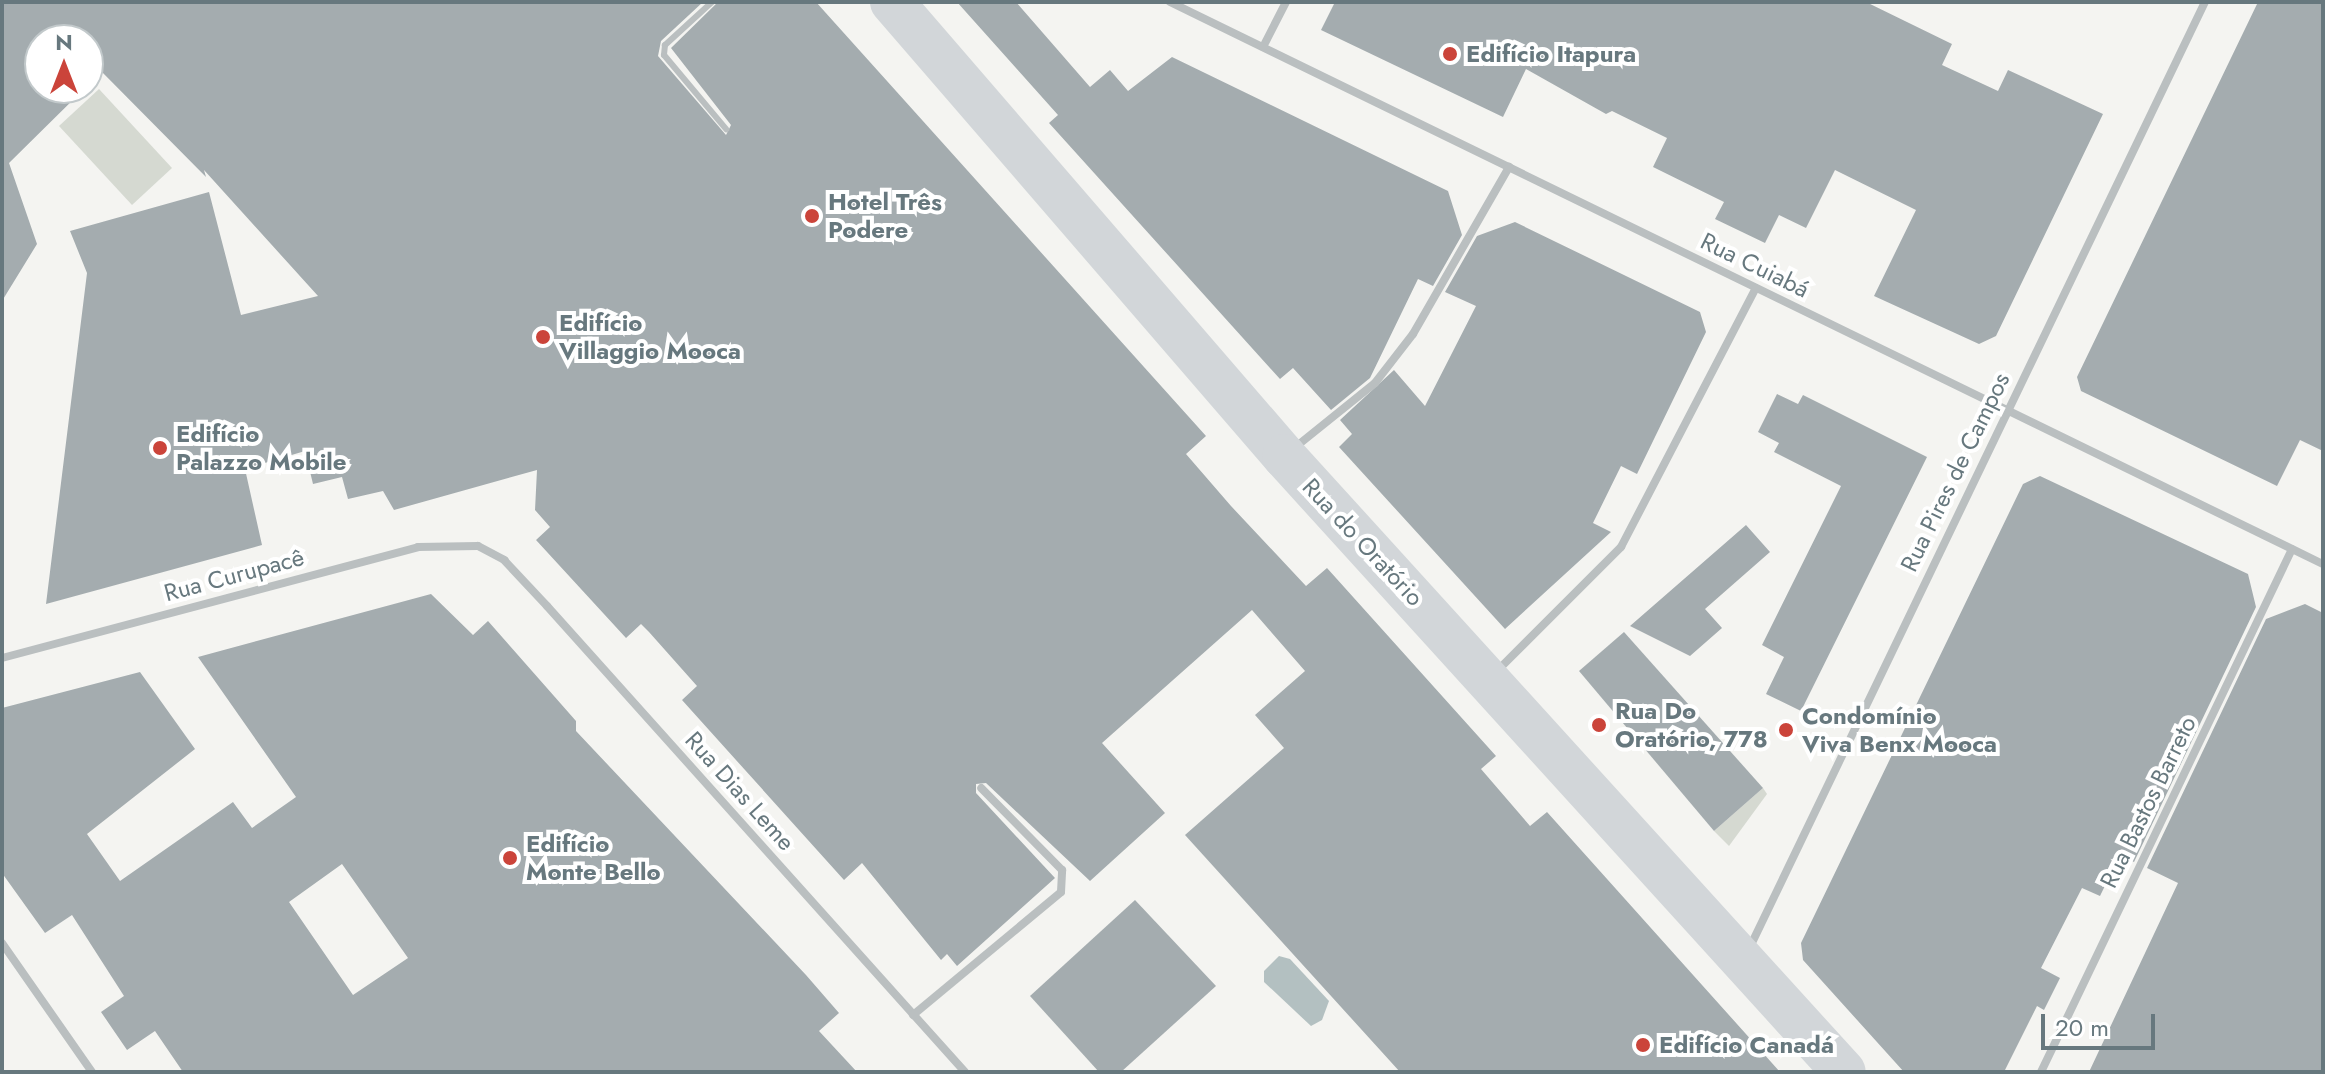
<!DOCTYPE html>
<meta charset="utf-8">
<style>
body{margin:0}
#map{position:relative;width:2325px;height:1074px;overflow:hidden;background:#f4f4f1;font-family:Jost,sans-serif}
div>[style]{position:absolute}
.green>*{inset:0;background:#d5d9d1}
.water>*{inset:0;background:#b3c0c1}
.building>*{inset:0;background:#a4acaf}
.lane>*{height:6px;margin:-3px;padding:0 3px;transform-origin:3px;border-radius:3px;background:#babfc0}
.street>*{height:8px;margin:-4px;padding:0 4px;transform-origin:4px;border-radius:4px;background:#babfc0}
.secondary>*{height:44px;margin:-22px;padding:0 22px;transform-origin:22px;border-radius:22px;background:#d2d6d9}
.dots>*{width:22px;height:22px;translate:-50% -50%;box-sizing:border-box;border:4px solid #fff;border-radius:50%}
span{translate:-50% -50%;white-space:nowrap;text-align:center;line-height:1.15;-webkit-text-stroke:8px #fff;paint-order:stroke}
.poi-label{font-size:24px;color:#67787e;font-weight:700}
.left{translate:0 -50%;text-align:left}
.street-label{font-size:24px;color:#67787e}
.frame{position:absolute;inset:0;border:4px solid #67787e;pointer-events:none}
.north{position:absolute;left:24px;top:24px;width:80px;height:80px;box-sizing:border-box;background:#fff;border:2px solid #c2c9cb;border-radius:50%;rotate:0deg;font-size:22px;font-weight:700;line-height:32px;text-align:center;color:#67787e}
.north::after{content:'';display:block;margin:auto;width:28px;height:36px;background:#cb443a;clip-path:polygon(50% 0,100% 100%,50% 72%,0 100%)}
.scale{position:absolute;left:2041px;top:1014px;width:114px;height:36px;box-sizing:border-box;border:4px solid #67787e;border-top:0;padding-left:10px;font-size:24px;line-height:28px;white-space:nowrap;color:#67787e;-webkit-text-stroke:6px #fff;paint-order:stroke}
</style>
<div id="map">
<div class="green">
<i style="clip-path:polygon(99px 89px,172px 168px,132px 205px,59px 126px)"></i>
<i style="clip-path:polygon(1763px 788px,1767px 794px,1729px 846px,1714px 831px)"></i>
</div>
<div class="water">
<i style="clip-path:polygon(1279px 956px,1290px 959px,1329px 1001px,1322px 1020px,1311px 1026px,1264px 982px,1264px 971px)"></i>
</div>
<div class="building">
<i style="clip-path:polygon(2px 2px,703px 2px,661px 41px,658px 56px,726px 135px,731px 125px,671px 48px,718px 2px,816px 2px,1206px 436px,1186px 454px,1231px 506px,1306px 586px,1327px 568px,1496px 756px,1481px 769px,1530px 826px,1547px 812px,1780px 1072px,1400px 1072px,1185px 835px,1284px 748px,1255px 715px,1305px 671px,1252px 610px,1102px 743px,1165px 813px,1090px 881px,986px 783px,976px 784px,976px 793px,1055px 878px,957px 966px,947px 954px,941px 960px,862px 863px,844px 880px,682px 700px,697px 686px,649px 632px,641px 624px,626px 638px,536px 540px,550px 527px,535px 510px,537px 470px,394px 510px,383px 491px,348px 499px,342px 477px,313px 484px,305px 451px,245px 469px,262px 545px,46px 604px,87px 273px,70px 231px,209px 192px,241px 315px,318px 296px,204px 170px,206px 177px,101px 71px,88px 85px,88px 40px,40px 40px,40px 88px,85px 88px,9px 163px,37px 244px,2px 301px)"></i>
<i style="clip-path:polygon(957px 2px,1016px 2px,1090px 87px,1110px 70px,1128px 91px,1172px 57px,1448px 191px,1462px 235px,1433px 286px,1418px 279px,1370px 378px,1331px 410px,1293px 368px,1280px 379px,1049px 123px,1058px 115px)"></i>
<i style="clip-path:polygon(1335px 2px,1866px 2px,1952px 44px,1942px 65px,1998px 91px,2008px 70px,2103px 114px,1996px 336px,1979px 344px,1874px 296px,1916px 210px,1835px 170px,1806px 228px,1779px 215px,1765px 243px,1715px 219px,1724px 202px,1653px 167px,1667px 138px,1612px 111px,1606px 114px,1526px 69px,1503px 117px,1321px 30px)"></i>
<i style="clip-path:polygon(2258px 2px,2323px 2px,2323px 451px,2300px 440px,2277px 486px,2081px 391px,2077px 377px)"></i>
<i style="clip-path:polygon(1515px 222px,1700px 312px,1706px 332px,1637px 474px,1621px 466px,1593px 523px,1611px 532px,1505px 629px,1339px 447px,1352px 434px,1340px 420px,1394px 370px,1425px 406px,1476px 306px,1445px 292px,1477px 236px)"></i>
<i style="clip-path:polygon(1777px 394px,1798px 404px,1803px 395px,1927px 457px,1801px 711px,1766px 694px,1784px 657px,1762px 645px,1841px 486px,1774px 452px,1779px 443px,1758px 432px)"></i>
<i style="clip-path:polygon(2040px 476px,2248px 574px,2256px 607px,2134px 862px,2120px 855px,2100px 896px,2082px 888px,2041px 968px,2060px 978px,2044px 1010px,2037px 1006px,2004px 1072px,1904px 1072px,1803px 960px,1801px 943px,2023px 484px)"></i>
<i style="clip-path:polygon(1746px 525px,1770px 552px,1705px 609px,1722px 628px,1690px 656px,1630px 626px)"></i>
<i style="clip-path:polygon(evenodd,431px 594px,473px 635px,488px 621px,576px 721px,576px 731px,806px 975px,839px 1013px,819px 1031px,857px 1072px,183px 1072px,155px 1031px,127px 1050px,101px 1012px,124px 996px,72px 915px,45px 933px,2px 873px,2px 708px,140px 672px,195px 749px,87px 834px,120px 881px,233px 802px,252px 828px,296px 797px,198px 657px,431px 594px,342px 864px,408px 958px,353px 995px,289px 902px,342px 864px)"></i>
<i style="clip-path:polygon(2305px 604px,2323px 613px,2323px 1072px,2089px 1072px,2178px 883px,2147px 868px,2266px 619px)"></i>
<i style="clip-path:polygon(1624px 632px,1763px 788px,1714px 831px,1579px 671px)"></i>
<i style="clip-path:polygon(1135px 900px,1216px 986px,1121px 1072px,1099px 1072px,1030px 996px)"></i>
</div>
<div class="lane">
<i style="left:712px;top:2px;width:64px;rotate:137.5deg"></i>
<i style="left:665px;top:45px;width:10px;rotate:96deg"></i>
<i style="left:664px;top:55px;width:97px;rotate:50deg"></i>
</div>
<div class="street">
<i style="left:1170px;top:2px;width:1283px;rotate:25.99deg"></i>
<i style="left:1263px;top:47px;width:51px;rotate:-62.9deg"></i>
<i style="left:1293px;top:449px;width:105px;rotate:-38.8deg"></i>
<i style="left:1375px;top:383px;width:62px;rotate:-52.2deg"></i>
<i style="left:1413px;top:334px;width:193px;rotate:-60.1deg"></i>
<i style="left:2px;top:658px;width:431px;rotate:-14.9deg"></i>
<i style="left:418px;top:547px;width:60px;rotate:-1deg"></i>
<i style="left:478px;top:546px;width:30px;rotate:28deg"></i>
<i style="left:504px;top:560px;width:63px;rotate:46.9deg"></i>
<i style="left:547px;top:606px;width:626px;rotate:48.11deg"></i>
<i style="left:1496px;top:672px;width:177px;rotate:-45deg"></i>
<i style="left:1621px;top:547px;width:292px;rotate:-62.5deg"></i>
<i style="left:2px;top:943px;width:157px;rotate:55.1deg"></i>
<i style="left:1749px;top:949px;width:1051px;rotate:-64.29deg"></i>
<i style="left:913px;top:1015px;width:192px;rotate:-39.7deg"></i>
<i style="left:1061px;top:892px;width:22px;rotate:-87deg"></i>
<i style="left:1062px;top:870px;width:115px;rotate:-134.6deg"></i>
<i style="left:2041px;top:1072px;width:580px;rotate:-64.36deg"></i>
</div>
<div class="secondary">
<i style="left:892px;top:2px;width:600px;rotate:49.19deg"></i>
<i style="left:1284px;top:456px;width:832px;rotate:47.73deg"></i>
</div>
<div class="dots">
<i style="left:1450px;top:54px;background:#cb443a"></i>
<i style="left:812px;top:216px;background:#cb443a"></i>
<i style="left:543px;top:337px;background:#cb443a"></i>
<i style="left:160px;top:448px;background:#cb443a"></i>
<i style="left:1599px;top:725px;background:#cb443a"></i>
<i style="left:1786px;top:730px;background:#cb443a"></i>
<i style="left:510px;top:858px;background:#cb443a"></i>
<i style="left:1643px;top:1045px;background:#cb443a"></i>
</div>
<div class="poi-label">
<span class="left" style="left:1466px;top:54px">Edifício Itapura</span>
<span class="left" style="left:828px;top:216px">Hotel Três<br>Podere</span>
<span class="left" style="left:559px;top:337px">Edifício<br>Villaggio Mooca</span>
<span class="left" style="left:176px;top:448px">Edifício<br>Palazzo Mobile</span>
<span class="left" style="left:1615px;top:725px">Rua Do<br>Oratório, 778</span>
<span class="left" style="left:1802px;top:730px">Condomínio<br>Viva Benx Mooca</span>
<span class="left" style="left:526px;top:858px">Edifício<br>Monte Bello</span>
<span class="left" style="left:1659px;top:1045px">Edifício Canadá</span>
</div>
<div class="street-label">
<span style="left:1755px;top:265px;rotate:26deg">Rua Cuiabá</span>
<span style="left:1955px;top:472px;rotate:-64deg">Rua Pires de Campos</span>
<span style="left:1363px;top:542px;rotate:47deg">Rua do Oratório</span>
<span style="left:234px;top:575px;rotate:-15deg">Rua Curupacê</span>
<span style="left:740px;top:791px;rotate:48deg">Rua Dias Leme</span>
<span style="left:2148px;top:802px;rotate:-64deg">Rua Bastos Barreto</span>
</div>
<div class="frame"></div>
<div class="north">N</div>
<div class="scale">20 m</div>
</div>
